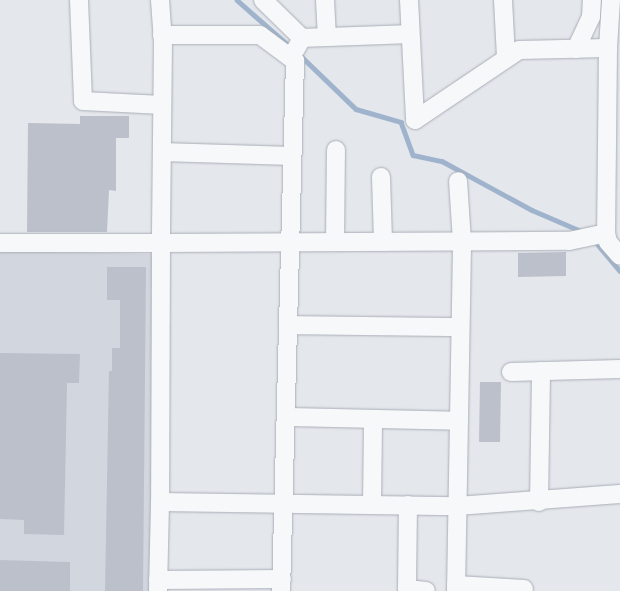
<!DOCTYPE html>
<style>
body{margin:0}
#map{position:relative;width:620px;height:591px;overflow:hidden;background:#e4e7ec;font-family:Montserrat,sans-serif}
div>[style]{position:absolute}
.built>*{inset:0;background:#d2d6de}
.stream>*{height:4.5px;margin:-2.25px;padding:0 2.25px;transform-origin:2.25px;border-radius:2.25px;background:#9fb4cc}
.building>*{inset:0;background:#bbc0ca}
.roads{filter:drop-shadow(0 0 1px #a9aeb7) drop-shadow(0 0 1px #a9aeb7)}
.minor>*{height:18px;margin:-9px;padding:0 9px;transform-origin:9px;border-radius:9px;background:#f7f8fa}
span{translate:-50% -50%;white-space:nowrap;text-align:center;line-height:1.15;-webkit-text-stroke:3px #f4f6f9;paint-order:stroke}
</style>
<div id="map">
<div class="built">
<i style="clip-path:polygon(0 251px,156px 254px,151px 591px,0 591px)"></i>
</div>
<div class="stream">
<i style="left:237px;top:0;width:67px;rotate:41.3deg"></i>
<i style="left:299px;top:54px;width:79px;rotate:44deg"></i>
<i style="left:356px;top:109px;width:47px;rotate:16.1deg"></i>
<i style="left:401px;top:122px;width:35px;rotate:70deg"></i>
<i style="left:413px;top:155px;width:30px;rotate:12deg"></i>
<i style="left:442px;top:161px;width:102px;rotate:28.6deg"></i>
<i style="left:532px;top:210px;width:56px;rotate:23.3deg"></i>
<i style="left:594px;top:240px;width:40px;rotate:50deg"></i>
</div>
<div class="building">
<i style="clip-path:polygon(80px 116px,129px 116px,129px 138px,116px 138px,116px 191px,109px 190px,107px 232px,27px 232px,28px 123px,80px 124px)"></i>
<i style="clip-path:polygon(566px 252px,566px 276px,518px 277px,518px 253px)"></i>
<i style="clip-path:polygon(107px 267px,146px 267px,143px 591px,105px 591px,109px 371px,112px 371px,112px 348px,120px 348px,120px 300px,107px 300px)"></i>
<i style="clip-path:polygon(0 353px,80px 354px,79px 383px,67px 383px,64px 535px,24px 534px,24px 520px,0 519px)"></i>
<i style="clip-path:polygon(480px 382px,501px 382px,500px 442px,479px 442px)"></i>
<i style="clip-path:polygon(0 560px,70px 562px,70px 591px,0 591px)"></i>
</div>
<div class="roads">
<div class="minor">
<i style="left:79px;top:0;width:101px;rotate:87.7deg"></i>
<i style="left:83px;top:101px;width:79px;rotate:2.9deg"></i>
<i style="left:160px;top:0;width:42px;rotate:85.9deg"></i>
<i style="left:163px;top:42px;width:201px;rotate:90.6deg"></i>
<i style="left:161px;top:243px;width:408px;rotate:-0.3deg"></i>
<i style="left:569px;top:241px;width:38px;rotate:-12deg"></i>
<i style="left:263px;top:0;width:54px;rotate:44.3deg"></i>
<i style="left:302px;top:38px;width:13px;rotate:119deg"></i>
<i style="left:325px;top:0;width:37px;rotate:87deg"></i>
<i style="left:409px;top:0;width:120px;rotate:87.1deg"></i>
<i style="left:415px;top:120px;width:125px;rotate:-33.9deg"></i>
<i style="left:519px;top:50px;width:89px;rotate:-1.3deg"></i>
<i style="left:503px;top:0;width:58px;rotate:87deg"></i>
<i style="left:611px;top:0;width:48px;rotate:93.6deg"></i>
<i style="left:608px;top:48px;width:185px;rotate:90.6deg"></i>
<i style="left:606px;top:233px;width:9px;rotate:77deg"></i>
<i style="left:608px;top:242px;width:18px;rotate:49deg"></i>
<i style="left:162px;top:35px;width:98px"></i>
<i style="left:260px;top:35px;width:44px;rotate:36.6deg"></i>
<i style="left:295px;top:61px;width:530px;rotate:91.51deg"></i>
<i style="left:302px;top:38px;width:108px;rotate:-2.1deg"></i>
<i style="left:576px;top:49px;width:35px;rotate:-65deg"></i>
<i style="left:591px;top:17px;width:17px;rotate:-87deg"></i>
<i style="left:162px;top:152px;width:130px;rotate:1.8deg"></i>
<i style="left:381px;top:177px;width:65px;rotate:88.2deg"></i>
<i style="left:335px;top:242px;width:92px;rotate:-89.4deg"></i>
<i style="left:0;top:243px;width:161px"></i>
<i style="left:161px;top:243px;width:259px;rotate:90.2deg"></i>
<i style="left:160px;top:502px;width:297px;rotate:0.8deg"></i>
<i style="left:457px;top:506px;width:163px;rotate:-4.2deg"></i>
<i style="left:288px;top:325px;width:172px;rotate:0.7deg"></i>
<i style="left:511px;top:372px;width:109px;rotate:-1.6deg"></i>
<i style="left:287px;top:417px;width:172px;rotate:1.3deg"></i>
<i style="left:539px;top:502px;width:131px;rotate:-89.1deg"></i>
<i style="left:372px;top:505px;width:86px;rotate:-89.3deg"></i>
<i style="left:408px;top:505px;width:84px;rotate:90.7deg"></i>
<i style="left:407px;top:589px;width:19px;rotate:6deg"></i>
<i style="left:158px;top:580px;width:124px;rotate:-0.5deg"></i>
<i style="left:456px;top:585px;width:68px;rotate:3.4deg"></i>
<i style="left:158px;top:591px;width:89px;rotate:-88.7deg"></i>
<i style="left:456px;top:591px;width:350px;rotate:-89deg"></i>
<i style="left:462px;top:241px;width:60px;rotate:-93.8deg"></i>
</div>
</div>
</div>
